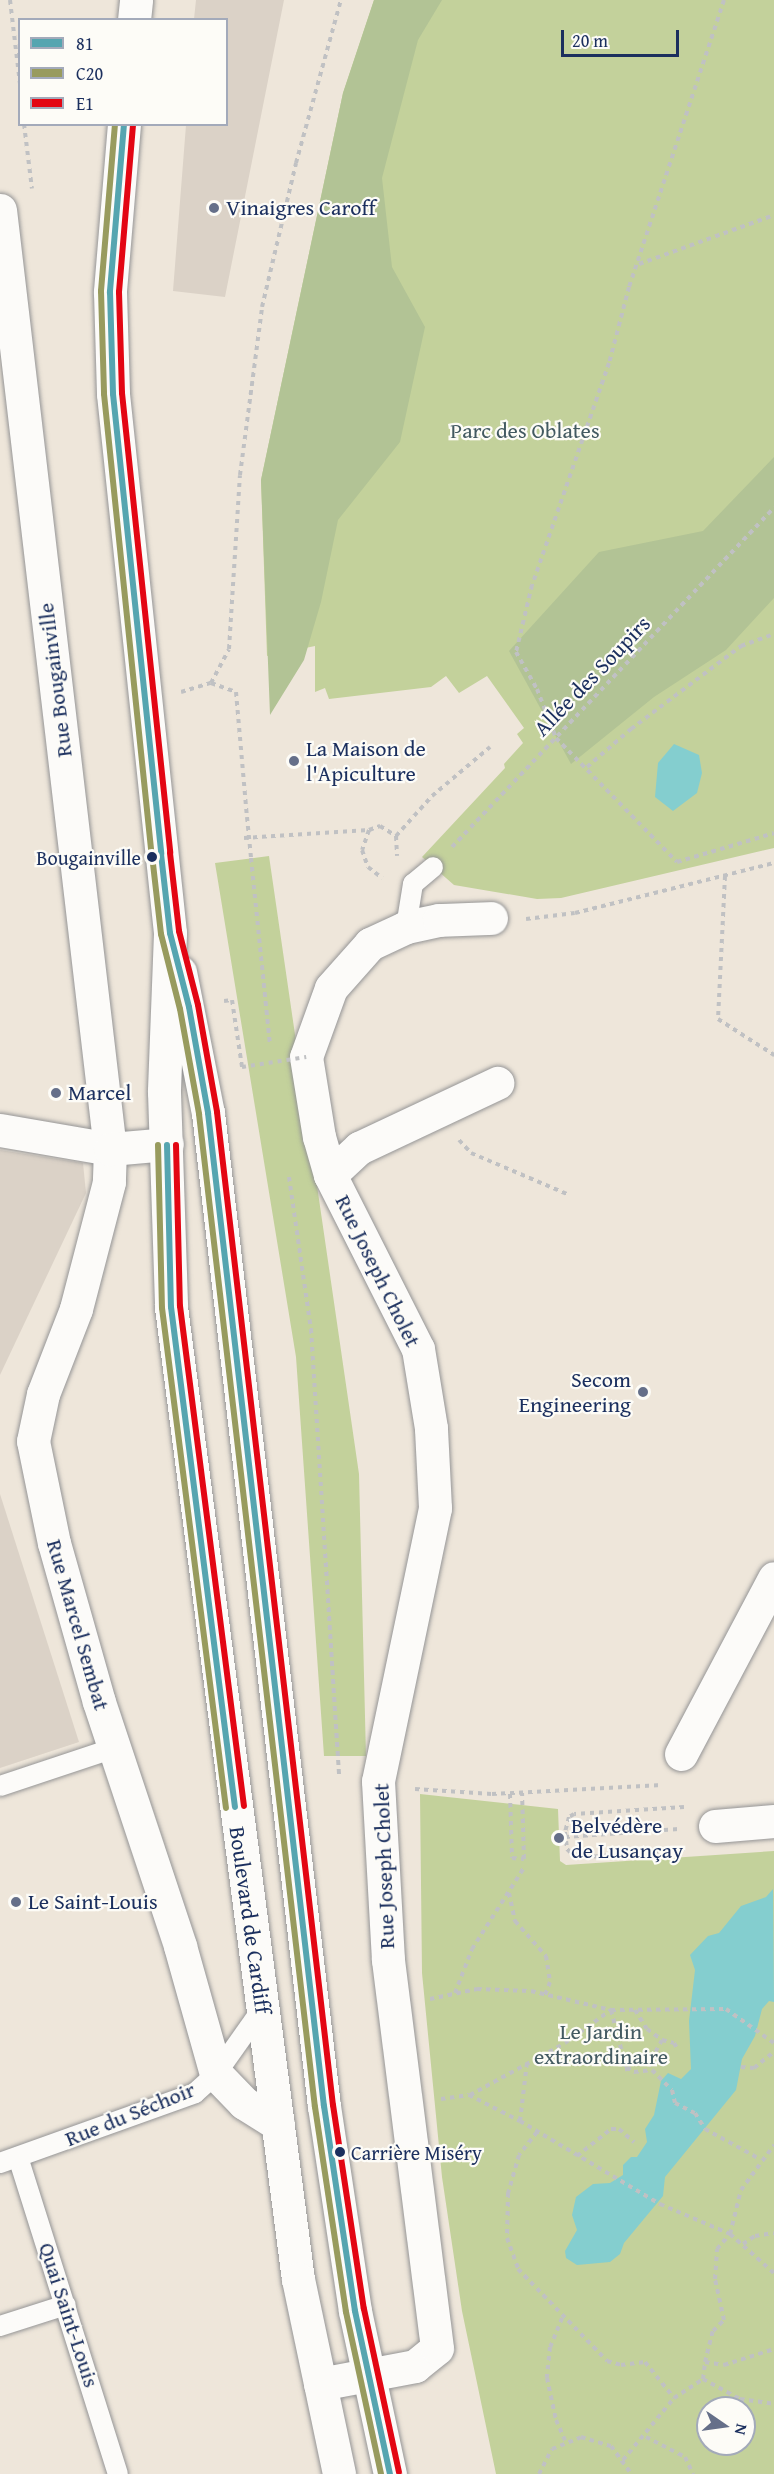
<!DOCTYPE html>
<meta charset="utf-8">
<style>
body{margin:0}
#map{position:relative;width:774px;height:2474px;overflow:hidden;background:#eee6da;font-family:"Gentium Book Plus",serif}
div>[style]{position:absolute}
.industrial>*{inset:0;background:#dbd2c7}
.green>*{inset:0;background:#c3d19b}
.forest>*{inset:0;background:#b2c395}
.water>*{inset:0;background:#84cecf}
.path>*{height:4px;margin-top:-2px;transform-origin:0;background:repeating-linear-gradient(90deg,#c0c1c3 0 4.5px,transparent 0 9px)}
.roads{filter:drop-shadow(0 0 2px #959596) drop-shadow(0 0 2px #959596)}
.lane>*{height:20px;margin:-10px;padding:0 10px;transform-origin:10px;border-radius:10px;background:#fcfbf9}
.street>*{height:33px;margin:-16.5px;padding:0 16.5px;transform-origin:16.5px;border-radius:16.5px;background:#fcfbf9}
.primary>*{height:33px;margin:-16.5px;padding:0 16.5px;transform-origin:16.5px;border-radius:16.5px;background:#fcfbf9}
.path-bridge>*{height:4px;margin-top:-2px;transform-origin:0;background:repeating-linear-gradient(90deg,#c0c1c3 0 4.5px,transparent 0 9px)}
.bus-1>*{height:6px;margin:-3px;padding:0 3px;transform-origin:3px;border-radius:3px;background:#56a5b0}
.bus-2>*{height:6px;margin:-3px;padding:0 3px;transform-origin:3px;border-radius:3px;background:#989b5e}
.bus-3>*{height:6px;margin:-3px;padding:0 3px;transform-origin:3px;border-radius:3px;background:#e30613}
.dots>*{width:16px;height:16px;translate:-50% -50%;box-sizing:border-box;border:3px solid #fdfcf7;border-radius:50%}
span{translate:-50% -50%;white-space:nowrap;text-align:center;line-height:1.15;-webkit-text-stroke:4.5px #fdfcf7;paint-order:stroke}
.bus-label{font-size:20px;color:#1b2f5e}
.right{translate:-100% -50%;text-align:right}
.left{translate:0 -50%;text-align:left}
.poi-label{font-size:22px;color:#1b2f5e}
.park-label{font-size:22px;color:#435a61}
.street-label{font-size:22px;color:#1b2f5e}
.legend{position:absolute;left:18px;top:18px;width:210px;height:108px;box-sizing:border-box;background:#fdfcf7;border:2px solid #a3aaba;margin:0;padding:8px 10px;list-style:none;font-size:18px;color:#1b2f5e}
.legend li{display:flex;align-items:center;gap:12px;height:30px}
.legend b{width:30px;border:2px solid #a3aaba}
.north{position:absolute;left:696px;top:2396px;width:60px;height:60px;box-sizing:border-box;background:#fdfcf7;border:2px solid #a3aaba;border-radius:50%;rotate:103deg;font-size:16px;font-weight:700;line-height:24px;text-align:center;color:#1b2f5e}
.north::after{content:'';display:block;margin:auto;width:21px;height:27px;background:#656f89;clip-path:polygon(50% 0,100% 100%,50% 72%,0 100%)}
.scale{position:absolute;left:561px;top:30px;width:118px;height:27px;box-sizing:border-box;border:3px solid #1b2f5e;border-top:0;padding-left:8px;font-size:18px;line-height:21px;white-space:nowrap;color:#1b2f5e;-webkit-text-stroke:4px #fdfcf7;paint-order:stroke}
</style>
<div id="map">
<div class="industrial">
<i style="clip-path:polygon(196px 0,284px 0,225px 297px,173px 291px,186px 125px,226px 124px,226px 20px,194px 19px)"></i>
<i style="clip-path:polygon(0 1150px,83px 1163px,86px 1193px,0 1375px)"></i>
<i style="clip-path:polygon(0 1494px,79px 1742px,0 1768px)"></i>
</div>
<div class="green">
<i style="clip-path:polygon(374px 0,774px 0,774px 848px,561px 898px,537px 899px,454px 885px,422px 857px,505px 768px,504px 764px,523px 743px,517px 734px,524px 728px,487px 676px,459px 693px,446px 676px,431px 687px,329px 699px,325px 688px,315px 692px,315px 646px,267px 656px,261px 480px,343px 93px)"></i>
<i style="clip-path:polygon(269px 856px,359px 1474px,366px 1756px,324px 1756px,296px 1357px,215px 863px)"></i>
<i style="clip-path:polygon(evenodd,420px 1794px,558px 1809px,560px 1861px,566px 1865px,774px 1851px,774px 2474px,496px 2474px,462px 2311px,442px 2177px,422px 1973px,420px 1794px,708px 2408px,744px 2408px,744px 2444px,708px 2444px,708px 2408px)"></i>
</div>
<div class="forest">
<i style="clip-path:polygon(374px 0,442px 0,418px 40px,382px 178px,392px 267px,425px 327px,400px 442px,338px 520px,321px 602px,304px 660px,270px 715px,261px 480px,343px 93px)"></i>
<i style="clip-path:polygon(774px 457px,774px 598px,726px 650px,654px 697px,571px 764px,509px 651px,599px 552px,703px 531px)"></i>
</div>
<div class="water">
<i style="clip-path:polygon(674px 744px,699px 755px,702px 773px,697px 793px,673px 811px,655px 797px,658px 763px)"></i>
<i style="clip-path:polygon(773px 1889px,774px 2002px,769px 2001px,762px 2009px,755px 2036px,742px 2059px,736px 2090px,665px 2177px,663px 2196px,624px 2243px,620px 2254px,610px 2262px,577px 2265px,566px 2258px,565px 2251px,577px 2230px,572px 2215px,576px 2197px,593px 2184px,610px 2183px,623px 2175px,623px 2165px,631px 2157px,637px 2157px,647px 2142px,645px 2129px,654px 2115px,661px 2081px,668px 2073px,681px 2079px,691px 2069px,689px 2021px,695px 1970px,690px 1955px,708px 1936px,719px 1933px,741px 1906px,766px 1897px)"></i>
</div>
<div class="path">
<i style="left:10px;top:0;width:85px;rotate:83.2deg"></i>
<i style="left:724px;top:0;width:302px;rotate:108.3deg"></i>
<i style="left:629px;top:287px;width:79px;rotate:104.7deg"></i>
<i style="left:609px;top:363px;width:235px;rotate:109.1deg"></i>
<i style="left:532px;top:585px;width:69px;rotate:103.4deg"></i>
<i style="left:516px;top:652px;width:43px;rotate:60.4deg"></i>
<i style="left:537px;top:689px;width:53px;rotate:68.8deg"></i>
<i style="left:556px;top:738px;width:173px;rotate:45.7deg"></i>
<i style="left:677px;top:862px;width:101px;rotate:-16.6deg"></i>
<i style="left:24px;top:124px;width:65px;rotate:83deg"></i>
<i style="left:639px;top:264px;width:144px;rotate:-19.9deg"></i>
<i style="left:211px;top:683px;width:27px;rotate:20deg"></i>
<i style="left:236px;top:692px;width:125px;rotate:85deg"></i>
<i style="left:181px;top:692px;width:31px;rotate:-17deg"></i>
<i style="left:211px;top:683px;width:38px;rotate:-62deg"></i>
<i style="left:229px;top:649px;width:174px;rotate:-86.4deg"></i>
<i style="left:240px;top:475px;width:169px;rotate:-82.5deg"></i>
<i style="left:262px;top:307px;width:148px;rotate:-76.7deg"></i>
<i style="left:296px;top:163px;width:169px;rotate:-74.6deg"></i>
<i style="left:587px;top:767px;width:58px;rotate:-40.8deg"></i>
<i style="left:631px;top:729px;width:138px;rotate:-37deg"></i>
<i style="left:741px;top:646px;width:35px;rotate:-20deg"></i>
<i style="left:369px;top:830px;width:12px;rotate:-20deg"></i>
<i style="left:380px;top:826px;width:19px;rotate:32deg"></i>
<i style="left:396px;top:836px;width:20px;rotate:87deg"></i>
<i style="left:396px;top:836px;width:54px;rotate:-48deg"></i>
<i style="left:432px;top:796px;width:76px;rotate:-40.2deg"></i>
<i style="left:244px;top:838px;width:125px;rotate:-3.7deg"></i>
<i style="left:369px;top:830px;width:21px;rotate:109deg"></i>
<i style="left:362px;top:850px;width:18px;rotate:71deg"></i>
<i style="left:368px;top:867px;width:18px;rotate:38deg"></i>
<i style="left:452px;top:847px;width:468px;rotate:-46.5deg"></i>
<i style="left:251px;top:858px;width:187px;rotate:84.2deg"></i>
<i style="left:725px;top:876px;width:143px;rotate:92.8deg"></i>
<i style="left:718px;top:1019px;width:67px;rotate:32.7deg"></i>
<i style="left:526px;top:919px;width:49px;rotate:-7deg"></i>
<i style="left:575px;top:913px;width:205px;rotate:-14.1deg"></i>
<i style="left:224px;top:1001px;width:8px;rotate:-7deg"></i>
<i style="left:232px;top:1000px;width:68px;rotate:81.5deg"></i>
<i style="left:459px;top:1140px;width:18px;rotate:47deg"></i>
<i style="left:471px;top:1153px;width:104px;rotate:23.1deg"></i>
<i style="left:289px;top:1177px;width:154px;rotate:81.8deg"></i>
<i style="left:311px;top:1329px;width:448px;rotate:86.4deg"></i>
<i style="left:415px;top:1789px;width:77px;rotate:3.7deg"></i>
<i style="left:492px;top:1794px;width:170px;rotate:-3deg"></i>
<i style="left:510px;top:1794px;width:64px;rotate:88.2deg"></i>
<i style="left:512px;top:1858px;width:12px;rotate:5deg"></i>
<i style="left:524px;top:1859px;width:66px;rotate:-91.7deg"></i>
<i style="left:684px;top:1807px;width:110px;rotate:176.4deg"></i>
<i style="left:574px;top:1814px;width:6px;rotate:149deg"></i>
<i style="left:569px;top:1817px;width:16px;rotate:105deg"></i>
<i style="left:565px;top:1832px;width:17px;rotate:83deg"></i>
<i style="left:567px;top:1849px;width:13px;rotate:45deg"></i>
<i style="left:576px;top:1858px;width:109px;rotate:-4.7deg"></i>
<i style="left:565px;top:1837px;width:114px;rotate:-4deg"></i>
<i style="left:509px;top:1893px;width:29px;rotate:78deg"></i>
<i style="left:515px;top:1921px;width:47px;rotate:48.5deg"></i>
<i style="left:546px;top:1956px;width:26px;rotate:81deg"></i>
<i style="left:550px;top:1982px;width:14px;rotate:111deg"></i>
<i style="left:455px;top:1993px;width:47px;rotate:-68.9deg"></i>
<i style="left:472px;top:1949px;width:98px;rotate:-57.4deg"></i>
<i style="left:430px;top:1999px;width:48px;rotate:-12deg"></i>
<i style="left:477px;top:1989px;width:54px;rotate:2.1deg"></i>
<i style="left:531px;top:1991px;width:82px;rotate:13.4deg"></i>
<i style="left:611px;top:2010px;width:63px;rotate:75.3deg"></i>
<i style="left:627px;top:2071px;width:4px;rotate:-90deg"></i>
<i style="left:627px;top:2067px;width:9px;rotate:36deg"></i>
<i style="left:634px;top:2072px;width:18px;rotate:-6deg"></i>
<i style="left:652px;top:2070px;width:28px;rotate:45deg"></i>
<i style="left:672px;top:2090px;width:13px;rotate:77deg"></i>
<i style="left:675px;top:2103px;width:22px;rotate:27deg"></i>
<i style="left:695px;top:2113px;width:19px;rotate:58deg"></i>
<i style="left:705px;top:2129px;width:63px;rotate:28.6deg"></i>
<i style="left:635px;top:2010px;width:22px;rotate:58deg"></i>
<i style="left:647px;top:2029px;width:19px;rotate:36deg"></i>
<i style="left:662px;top:2040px;width:25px;rotate:119deg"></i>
<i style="left:650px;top:2062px;width:8px;rotate:76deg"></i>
<i style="left:662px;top:2040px;width:12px;rotate:14deg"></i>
<i style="left:674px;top:2043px;width:6px;rotate:59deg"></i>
<i style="left:741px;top:2067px;width:13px;rotate:4deg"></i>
<i style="left:754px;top:2068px;width:26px;rotate:-39deg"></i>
<i style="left:470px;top:2095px;width:108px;rotate:-28.7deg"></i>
<i style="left:565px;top:2043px;width:57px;rotate:-35.7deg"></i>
<i style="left:611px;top:2010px;width:115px;rotate:-0.5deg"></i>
<i style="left:726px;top:2009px;width:59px;rotate:35.3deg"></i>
<i style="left:441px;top:2099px;width:28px;rotate:-8deg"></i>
<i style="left:469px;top:2095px;width:57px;rotate:27deg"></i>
<i style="left:520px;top:2121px;width:163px;rotate:30.7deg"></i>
<i style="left:660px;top:2204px;width:76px;rotate:23.2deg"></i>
<i style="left:730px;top:2234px;width:59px;rotate:41.6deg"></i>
<i style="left:520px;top:2121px;width:59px;rotate:-83.2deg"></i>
<i style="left:537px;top:2132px;width:29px;rotate:128deg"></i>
<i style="left:519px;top:2155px;width:40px;rotate:106deg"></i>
<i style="left:508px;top:2193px;width:45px;rotate:91.3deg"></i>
<i style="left:507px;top:2238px;width:33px;rotate:70deg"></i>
<i style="left:518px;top:2269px;width:128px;rotate:45.9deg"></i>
<i style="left:607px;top:2361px;width:15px;rotate:16deg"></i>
<i style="left:621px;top:2365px;width:24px;rotate:-7deg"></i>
<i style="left:645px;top:2362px;width:46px;rotate:51.1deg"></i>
<i style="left:577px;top:2156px;width:43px;rotate:-38.5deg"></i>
<i style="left:611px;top:2129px;width:8px"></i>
<i style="left:619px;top:2129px;width:20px;rotate:41deg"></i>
<i style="left:743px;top:2244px;width:14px;rotate:-34deg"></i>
<i style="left:755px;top:2236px;width:19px;rotate:-9deg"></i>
<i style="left:562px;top:2318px;width:31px;rotate:112deg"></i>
<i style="left:550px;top:2347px;width:31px;rotate:96deg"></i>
<i style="left:547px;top:2378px;width:43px;rotate:77.9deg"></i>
<i style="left:556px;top:2420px;width:22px;rotate:66deg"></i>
<i style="left:705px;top:2362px;width:32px;rotate:-76deg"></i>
<i style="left:713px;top:2331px;width:16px;rotate:-45deg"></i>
<i style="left:724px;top:2320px;width:42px;rotate:-102.4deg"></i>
<i style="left:715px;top:2279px;width:30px;rotate:-86deg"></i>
<i style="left:717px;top:2249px;width:20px;rotate:-49deg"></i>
<i style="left:730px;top:2234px;width:45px;rotate:-76deg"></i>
<i style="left:741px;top:2190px;width:56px;rotate:-53.7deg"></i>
<i style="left:703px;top:2379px;width:42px;rotate:28.4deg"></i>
<i style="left:740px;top:2399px;width:34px;rotate:8deg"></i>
<i style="left:646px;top:2437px;width:44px;rotate:27.1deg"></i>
<i style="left:685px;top:2457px;width:19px;rotate:65deg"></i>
<i style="left:623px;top:2460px;width:80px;rotate:-50.6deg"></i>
<i style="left:674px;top:2398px;width:35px;rotate:-33deg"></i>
<i style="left:703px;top:2379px;width:17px;rotate:-83deg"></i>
<i style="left:705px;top:2362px;width:19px;rotate:9deg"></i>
<i style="left:724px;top:2365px;width:52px;rotate:-17.7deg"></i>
<i style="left:539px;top:2474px;width:28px;rotate:-63deg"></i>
<i style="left:552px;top:2449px;width:31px;rotate:-22deg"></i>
<i style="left:581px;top:2437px;width:31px;rotate:17deg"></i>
<i style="left:611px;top:2446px;width:34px;rotate:54deg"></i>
</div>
<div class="roads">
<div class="lane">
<i style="left:406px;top:927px;width:44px;rotate:-80.8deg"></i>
<i style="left:413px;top:884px;width:26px;rotate:-40deg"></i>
<i style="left:0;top:1786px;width:120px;rotate:-18.4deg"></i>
<i style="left:18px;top:2157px;width:332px;rotate:72.5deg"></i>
<i style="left:0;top:2163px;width:207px;rotate:-19.7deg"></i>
<i style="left:195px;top:2093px;width:28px;rotate:-42deg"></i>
<i style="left:216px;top:2074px;width:80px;rotate:-54.7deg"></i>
<i style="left:0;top:2326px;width:69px;rotate:-17.7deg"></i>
</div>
<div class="street">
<i style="left:0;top:210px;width:945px;rotate:83.32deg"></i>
<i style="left:110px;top:1149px;width:33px;rotate:92deg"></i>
<i style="left:109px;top:1182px;width:131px;rotate:104.6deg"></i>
<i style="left:76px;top:1309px;width:91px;rotate:111.2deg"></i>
<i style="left:43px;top:1394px;width:48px;rotate:102deg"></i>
<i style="left:33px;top:1441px;width:104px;rotate:78.4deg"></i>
<i style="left:54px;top:1543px;width:165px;rotate:74.2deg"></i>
<i style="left:99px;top:1702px;width:257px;rotate:71.6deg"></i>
<i style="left:180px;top:1946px;width:133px;rotate:74.3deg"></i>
<i style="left:216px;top:2074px;width:40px;rotate:46deg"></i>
<i style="left:244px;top:2103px;width:40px;rotate:32deg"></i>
<i style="left:0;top:1130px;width:112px;rotate:9.8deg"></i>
<i style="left:110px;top:1149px;width:57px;rotate:-5deg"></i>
<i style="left:330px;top:1175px;width:40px;rotate:-43deg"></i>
<i style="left:359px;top:1148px;width:153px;rotate:-25.2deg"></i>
<i style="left:681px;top:1754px;width:199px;rotate:-62.1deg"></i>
<i style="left:715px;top:1826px;width:59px;rotate:-4.8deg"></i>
<i style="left:320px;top:2384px;width:97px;rotate:-10.7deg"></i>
<i style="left:415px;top:2366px;width:28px;rotate:-39deg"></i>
<i style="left:437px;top:2348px;width:391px;rotate:-97.2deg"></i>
<i style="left:388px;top:1960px;width:179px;rotate:-93.2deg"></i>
<i style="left:378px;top:1781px;width:279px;rotate:-78.2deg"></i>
<i style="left:435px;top:1508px;width:80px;rotate:-92.9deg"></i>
<i style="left:431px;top:1428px;width:80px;rotate:-99.3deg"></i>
<i style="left:418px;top:1349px;width:195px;rotate:-116.8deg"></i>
<i style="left:330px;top:1175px;width:40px;rotate:-106deg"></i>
<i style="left:319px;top:1137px;width:81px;rotate:-99.2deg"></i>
<i style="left:306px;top:1057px;width:73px;rotate:-70.1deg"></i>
<i style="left:331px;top:988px;width:59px;rotate:-48.4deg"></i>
<i style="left:370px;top:944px;width:40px;rotate:-25deg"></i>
<i style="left:406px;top:927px;width:34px;rotate:-12deg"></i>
<i style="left:439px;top:920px;width:52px;rotate:-2.2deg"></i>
</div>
<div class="primary">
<i style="left:134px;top:20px;width:20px;rotate:-84deg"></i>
<i style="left:124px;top:124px;width:169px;rotate:94.8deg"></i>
<i style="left:110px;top:292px;width:102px;rotate:88.3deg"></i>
<i style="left:113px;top:394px;width:542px;rotate:83.96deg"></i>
<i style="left:170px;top:933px;width:159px;rotate:92.2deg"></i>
<i style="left:164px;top:1092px;width:215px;rotate:88.1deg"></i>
<i style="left:171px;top:1307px;width:980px;rotate:82.56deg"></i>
<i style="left:298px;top:2279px;width:199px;rotate:78.1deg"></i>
<i style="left:180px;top:972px;width:144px;rotate:78.8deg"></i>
<i style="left:208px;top:1113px;width:1000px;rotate:83.34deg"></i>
<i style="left:324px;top:2106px;width:207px;rotate:81.4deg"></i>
<i style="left:355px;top:2311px;width:167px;rotate:77.9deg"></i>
</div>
</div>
<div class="path-bridge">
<i style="left:247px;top:817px;width:41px;rotate:84.4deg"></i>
<i style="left:242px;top:1067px;width:65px;rotate:-8.9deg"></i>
</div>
<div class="bus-1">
<i style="left:124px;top:124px;width:169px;rotate:94.8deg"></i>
<i style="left:110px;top:292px;width:102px;rotate:88.3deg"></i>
<i style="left:113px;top:394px;width:462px;rotate:84deg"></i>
<i style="left:161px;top:854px;width:80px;rotate:83.5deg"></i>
<i style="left:170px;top:933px;width:76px;rotate:75.6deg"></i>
<i style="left:189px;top:1007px;width:108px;rotate:79.8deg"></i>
<i style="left:208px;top:1113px;width:1000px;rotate:83.34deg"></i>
<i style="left:324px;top:2106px;width:207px;rotate:81.4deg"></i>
<i style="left:355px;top:2311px;width:167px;rotate:77.9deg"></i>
<i style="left:167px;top:1145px;width:162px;rotate:88.6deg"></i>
<i style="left:171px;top:1307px;width:504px;rotate:82.71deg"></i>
</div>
<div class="bus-2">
<i style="left:115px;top:124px;width:168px;rotate:94.8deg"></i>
<i style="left:101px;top:291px;width:103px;rotate:88.3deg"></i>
<i style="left:104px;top:394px;width:463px;rotate:84.1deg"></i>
<i style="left:152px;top:855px;width:80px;rotate:83.5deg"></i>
<i style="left:161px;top:934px;width:77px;rotate:75.8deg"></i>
<i style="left:180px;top:1009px;width:107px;rotate:79.7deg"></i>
<i style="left:199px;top:1114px;width:1000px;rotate:83.34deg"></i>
<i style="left:315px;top:2107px;width:207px;rotate:81.4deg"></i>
<i style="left:346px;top:2312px;width:166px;rotate:77.8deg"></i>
<i style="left:158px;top:1145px;width:163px;rotate:88.6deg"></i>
<i style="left:162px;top:1308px;width:504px;rotate:82.71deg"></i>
</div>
<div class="bus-3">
<i style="left:133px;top:125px;width:168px;rotate:94.8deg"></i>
<i style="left:119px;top:292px;width:101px;rotate:88.3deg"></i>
<i style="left:122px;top:393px;width:462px;rotate:84deg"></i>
<i style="left:170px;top:853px;width:79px;rotate:83.4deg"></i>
<i style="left:179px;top:931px;width:76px;rotate:75.6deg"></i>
<i style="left:198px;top:1005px;width:109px;rotate:79.9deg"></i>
<i style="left:217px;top:1112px;width:1000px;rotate:83.34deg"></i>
<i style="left:333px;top:2105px;width:206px;rotate:81.4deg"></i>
<i style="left:364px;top:2309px;width:167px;rotate:77.9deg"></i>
<i style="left:176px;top:1145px;width:161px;rotate:88.6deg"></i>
<i style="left:180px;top:1306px;width:504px;rotate:82.71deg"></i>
</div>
<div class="dots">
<i style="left:214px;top:208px;background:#656f89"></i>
<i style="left:294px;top:761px;background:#656f89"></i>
<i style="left:152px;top:857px;background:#1b2f5e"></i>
<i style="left:56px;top:1093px;background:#656f89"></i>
<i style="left:643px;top:1392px;background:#656f89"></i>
<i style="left:559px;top:1838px;background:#656f89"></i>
<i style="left:16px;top:1902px;background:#656f89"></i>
<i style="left:340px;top:2152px;background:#1b2f5e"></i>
</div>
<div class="bus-label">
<span class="right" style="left:141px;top:857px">Bougainville</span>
<span class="left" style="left:351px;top:2152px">Carrière Miséry</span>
</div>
<div class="poi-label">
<span class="left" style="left:226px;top:208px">Vinaigres Caroff</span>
<span class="left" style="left:306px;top:761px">La Maison de<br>l'Apiculture</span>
<span class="left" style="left:68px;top:1093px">Marcel</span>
<span class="right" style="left:631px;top:1392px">Secom<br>Engineering</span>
<span class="left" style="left:571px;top:1838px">Belvédère<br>de Lusançay</span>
<span class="left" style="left:28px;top:1902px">Le Saint-Louis</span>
</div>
<div class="park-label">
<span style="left:525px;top:431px">Parc des Oblates</span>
<span style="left:601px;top:2044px">Le Jardin<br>extraordinaire</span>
</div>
<div class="street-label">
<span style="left:592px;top:676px;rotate:-46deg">Allée des Soupirs</span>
<span style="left:55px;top:680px;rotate:-97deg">Rue Bougainville</span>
<span style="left:378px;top:1271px;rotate:64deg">Rue Joseph Cholet</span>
<span style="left:78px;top:1625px;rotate:74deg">Rue Marcel Sembat</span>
<span style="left:384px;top:1866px;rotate:-92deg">Rue Joseph Cholet</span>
<span style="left:250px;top:1920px;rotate:82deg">Boulevard de Cardiff</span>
<span style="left:130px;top:2114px;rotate:-22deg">Rue du Séchoir</span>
<span style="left:69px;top:2315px;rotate:72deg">Quai Saint-Louis</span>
</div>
<ul class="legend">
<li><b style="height:8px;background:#56a5b0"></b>81</li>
<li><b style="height:8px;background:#989b5e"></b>C20</li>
<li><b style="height:8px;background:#e30613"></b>E1</li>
</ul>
<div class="north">N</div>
<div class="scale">20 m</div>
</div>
